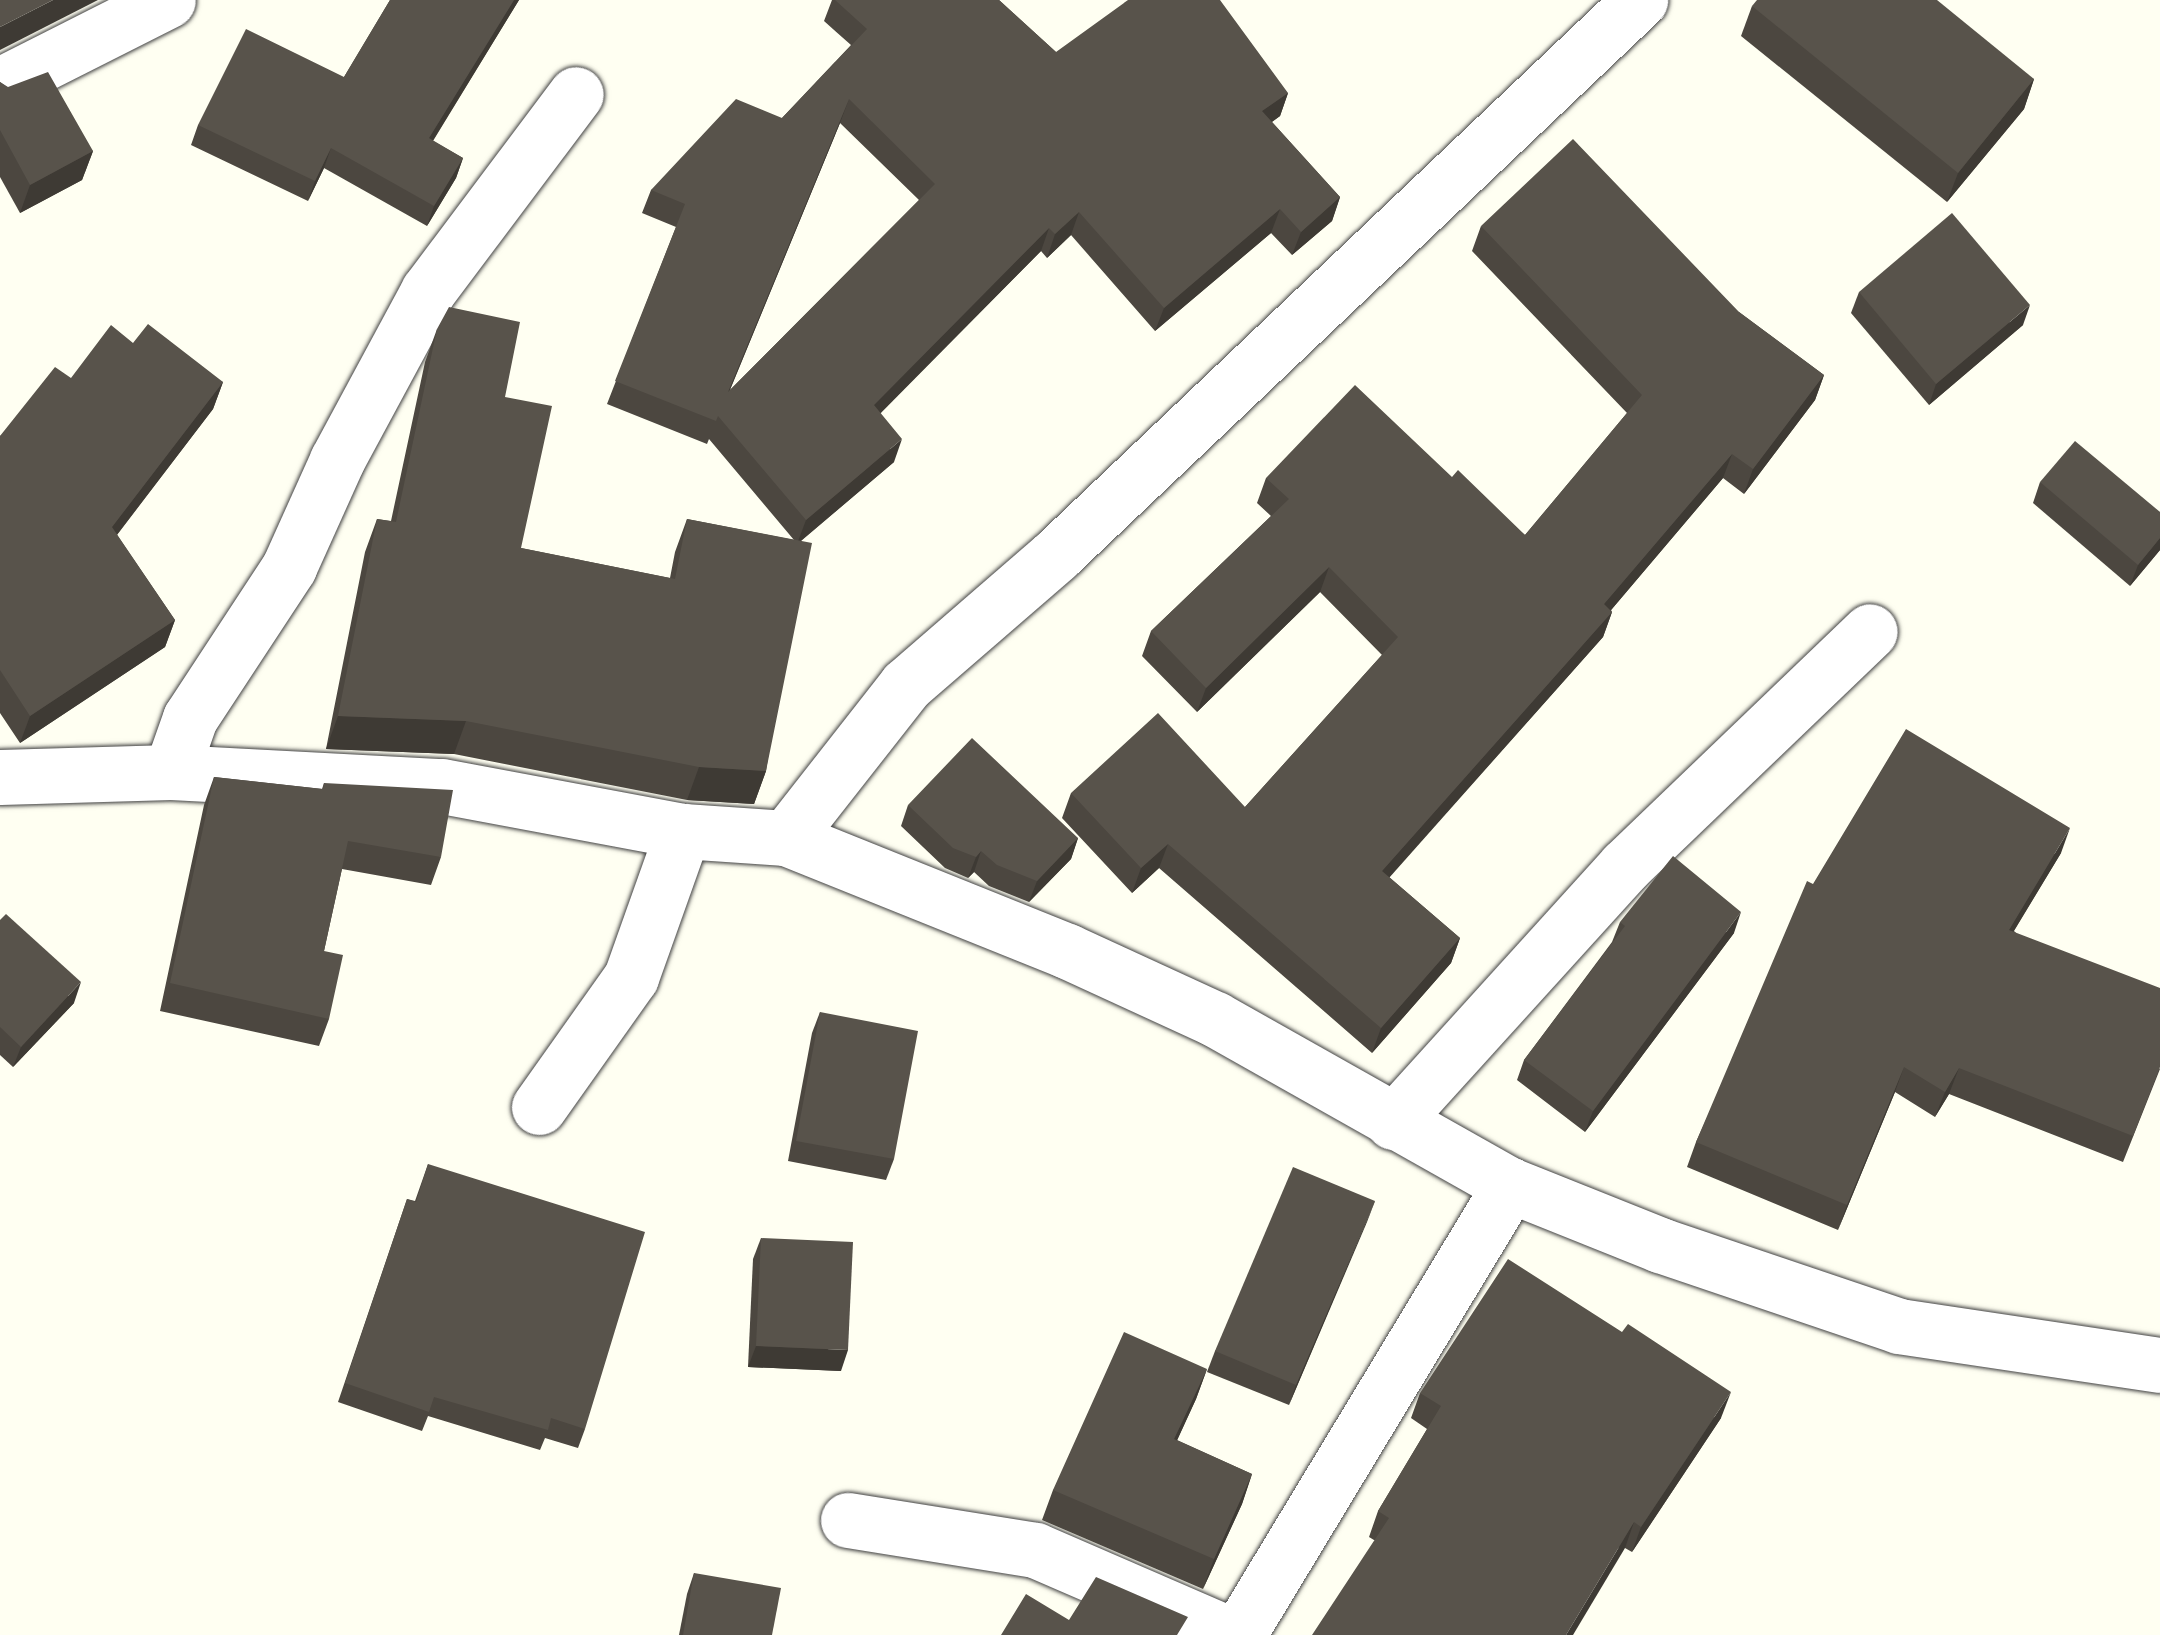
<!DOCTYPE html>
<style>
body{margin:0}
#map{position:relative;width:2160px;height:1635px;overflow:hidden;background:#fffff2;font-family:"Roboto Serif",serif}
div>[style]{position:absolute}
.roads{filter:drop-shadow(0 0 2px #424242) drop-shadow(0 0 2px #424242)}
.street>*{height:55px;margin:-27.5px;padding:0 27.5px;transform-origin:27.5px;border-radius:27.5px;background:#fff}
.wall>*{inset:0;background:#4c4740}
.shaded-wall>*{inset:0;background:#3e3a34}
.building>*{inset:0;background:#58534b}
span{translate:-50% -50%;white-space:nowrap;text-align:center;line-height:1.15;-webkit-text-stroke:10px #fff;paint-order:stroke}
</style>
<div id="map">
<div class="roads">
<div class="street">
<i style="left:0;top:85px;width:188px;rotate:-26.8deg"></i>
<i style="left:171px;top:772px;width:57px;rotate:-70.6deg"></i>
<i style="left:190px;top:718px;width:181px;rotate:-56.7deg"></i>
<i style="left:289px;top:567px;width:117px;rotate:-65.8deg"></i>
<i style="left:337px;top:460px;width:192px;rotate:-61.7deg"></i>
<i style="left:428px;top:291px;width:246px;rotate:-53.1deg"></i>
<i style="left:0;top:777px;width:171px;rotate:-1.7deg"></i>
<i style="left:171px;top:772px;width:271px;rotate:3deg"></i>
<i style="left:442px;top:786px;width:245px;rotate:10.6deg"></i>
<i style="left:683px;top:831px;width:103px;rotate:3.9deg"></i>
<i style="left:786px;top:838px;width:303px;rotate:21.9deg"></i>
<i style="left:1067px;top:951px;width:163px;rotate:24.7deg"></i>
<i style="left:1215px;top:1019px;width:338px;rotate:29.4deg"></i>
<i style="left:1510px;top:1185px;width:162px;rotate:21.8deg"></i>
<i style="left:1660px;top:1245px;width:252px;rotate:18.7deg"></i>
<i style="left:1899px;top:1326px;width:264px;rotate:8.5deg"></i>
<i style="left:786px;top:838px;width:194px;rotate:-51.9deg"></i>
<i style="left:906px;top:685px;width:198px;rotate:-40.9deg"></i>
<i style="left:1056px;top:555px;width:806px;rotate:-43.54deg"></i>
<i style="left:539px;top:1107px;width:159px;rotate:-54.7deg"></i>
<i style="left:631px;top:977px;width:155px;rotate:-70.4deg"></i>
<i style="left:1393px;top:1122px;width:345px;rotate:-47.8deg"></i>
<i style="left:1625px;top:866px;width:339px;rotate:-43.8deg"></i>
<i style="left:848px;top:1520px;width:189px;rotate:9.1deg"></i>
<i style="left:1035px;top:1550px;width:214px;rotate:23.4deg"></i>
<i style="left:1238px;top:1635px;width:526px;rotate:-58.85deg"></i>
</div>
</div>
<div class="wall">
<i style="clip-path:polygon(390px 0,519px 0,433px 141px,463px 158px,456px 178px,427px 226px,324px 168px,308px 201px,191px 145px,198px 125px,344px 77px)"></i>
<i style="clip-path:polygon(evenodd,832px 0,999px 0,1056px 52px,1288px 93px,1280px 116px,1272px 122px,1340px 197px,1332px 221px,1292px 255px,1271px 233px,1155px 331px,1071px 235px,1047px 258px,1041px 251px,880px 413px,894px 462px,801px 541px,766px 771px,754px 804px,687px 800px,454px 754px,326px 749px,365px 552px,377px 519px,391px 521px,425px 362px,437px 329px,505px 397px,521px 548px,670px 578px,675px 552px,687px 519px,794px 540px,709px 439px,707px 444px,607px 404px,676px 227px,642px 213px,651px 190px,782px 118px,851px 45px,824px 21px,832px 0,840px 123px,919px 200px,730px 390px,840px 123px)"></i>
<i style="clip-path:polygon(1752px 6px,2034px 79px,2024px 109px,1947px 202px,1741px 36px)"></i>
<i style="clip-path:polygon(0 82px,93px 151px,82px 180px,20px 213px,0 177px)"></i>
<i style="clip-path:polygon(1481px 226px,1739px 312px,1824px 375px,1815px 400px,1744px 494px,1723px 478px,1611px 610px,1612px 612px,1603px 637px,1389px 877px,1460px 938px,1451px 963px,1372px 1053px,1159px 868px,1132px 893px,1062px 818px,1071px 793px,1245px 807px,1382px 655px,1320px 592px,1197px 712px,1142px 656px,1151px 631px,1271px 516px,1257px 503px,1266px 478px,1452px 477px,1525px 535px,1627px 413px,1472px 251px)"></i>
<i style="clip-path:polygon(1859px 292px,2023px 325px,1929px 405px,1851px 313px)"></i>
<i style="clip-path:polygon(133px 343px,223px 382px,213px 409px,117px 535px,175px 620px,165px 647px,20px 743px,0 713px,0 436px)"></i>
<i style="clip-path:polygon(2040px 482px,2160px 512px,2160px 550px,2130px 586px,2033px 503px)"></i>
<i style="clip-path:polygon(214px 777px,322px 789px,324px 783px,441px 857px,431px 885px,342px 869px,324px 951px,329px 1019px,319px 1046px,160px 1011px,204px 805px)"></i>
<i style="clip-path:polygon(908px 805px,1078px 838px,1071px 859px,1029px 902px,989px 886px,974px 872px,968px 878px,945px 868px,901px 826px)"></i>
<i style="clip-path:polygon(2061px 853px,2014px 931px,2160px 1069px,2123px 1162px,1949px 1094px,1935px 1117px,1895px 1092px,1838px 1230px,1687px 1167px,1696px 1142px,1813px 884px)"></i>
<i style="clip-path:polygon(0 920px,74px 1003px,13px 1067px,0 1055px)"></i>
<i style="clip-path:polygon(1620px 922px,1734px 933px,1585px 1132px,1517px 1080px,1524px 1060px,1612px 942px)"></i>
<i style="clip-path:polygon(820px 1012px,894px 1159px,886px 1180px,788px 1161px,812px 1033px)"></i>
<i style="clip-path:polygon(428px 1164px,585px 1429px,578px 1448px,545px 1438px,540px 1450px,428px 1416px,422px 1431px,338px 1402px,407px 1199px,415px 1201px)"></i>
<i style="clip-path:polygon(1375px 1201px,1289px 1405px,1207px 1372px,1215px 1351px)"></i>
<i style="clip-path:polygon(761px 1238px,841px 1371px,748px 1367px,753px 1259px)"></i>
<i style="clip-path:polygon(1207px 1369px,1196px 1399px,1177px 1440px,1252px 1474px,1242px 1504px,1203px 1589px,1042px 1520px,1053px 1490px)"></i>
<i style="clip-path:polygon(1420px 1393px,1721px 1418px,1632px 1552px,1625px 1548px,1374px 1540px,1369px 1537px,1378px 1511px,1427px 1429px,1411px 1418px)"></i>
<i style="clip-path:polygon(694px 1573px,772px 1635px,679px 1635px,687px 1594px)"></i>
</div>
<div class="shaded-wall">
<i style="clip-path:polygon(53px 0,98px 0,0 50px,0 27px)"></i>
<i style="clip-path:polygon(514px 0,519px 0,422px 158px,429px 138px)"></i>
<i style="clip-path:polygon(2034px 79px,2024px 109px,1947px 202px,1958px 173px)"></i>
<i style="clip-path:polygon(1288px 93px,1280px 116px,1253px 135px,1262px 111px)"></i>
<i style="clip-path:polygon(849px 99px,840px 123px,719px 416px,728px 392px)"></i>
<i style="clip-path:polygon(331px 148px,324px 168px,308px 201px,315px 181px)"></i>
<i style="clip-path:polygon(93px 151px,82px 180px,20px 213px,30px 185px)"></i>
<i style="clip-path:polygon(463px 158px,456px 178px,427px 226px,434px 206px)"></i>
<i style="clip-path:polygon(1340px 197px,1332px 221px,1292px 255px,1301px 232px)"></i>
<i style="clip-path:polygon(1280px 209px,1271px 233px,1155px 331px,1164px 308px)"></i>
<i style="clip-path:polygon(1079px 212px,1071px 235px,1047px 258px,1055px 234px)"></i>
<i style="clip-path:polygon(1049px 228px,1041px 251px,865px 429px,874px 405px)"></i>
<i style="clip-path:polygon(2030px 305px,2023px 325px,1929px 405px,1936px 384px)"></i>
<i style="clip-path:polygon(1824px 375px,1815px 400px,1744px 494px,1753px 469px)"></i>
<i style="clip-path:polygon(223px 382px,213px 409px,102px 554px,112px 527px)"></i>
<i style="clip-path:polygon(902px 439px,894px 462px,797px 544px,806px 520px)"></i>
<i style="clip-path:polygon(1732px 454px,1723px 478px,1595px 629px,1604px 604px)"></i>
<i style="clip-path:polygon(2160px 538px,2160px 550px,2130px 586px,2138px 565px)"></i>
<i style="clip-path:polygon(1329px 567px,1320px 592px,1197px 712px,1206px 688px)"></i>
<i style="clip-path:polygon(1612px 612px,1603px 637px,1373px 896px,1382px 871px)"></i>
<i style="clip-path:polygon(175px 620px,165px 647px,20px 743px,30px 716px)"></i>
<i style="clip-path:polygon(338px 716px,466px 721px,454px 754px,326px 749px)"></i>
<i style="clip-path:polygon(699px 767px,766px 771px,754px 804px,687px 800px)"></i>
<i style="clip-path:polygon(2070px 828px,2061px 853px,1999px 955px,2009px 930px)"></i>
<i style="clip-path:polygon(1078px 838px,1071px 859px,1029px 902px,1037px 881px)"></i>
<i style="clip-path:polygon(1168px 844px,1159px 868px,1132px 893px,1141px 868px)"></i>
<i style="clip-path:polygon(981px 851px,974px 872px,968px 878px,976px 857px)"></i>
<i style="clip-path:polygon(1741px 912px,1734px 933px,1585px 1132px,1593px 1111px)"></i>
<i style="clip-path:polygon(1460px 938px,1451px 963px,1372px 1053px,1381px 1028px)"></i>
<i style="clip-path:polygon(81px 982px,74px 1003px,13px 1067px,21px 1047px)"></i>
<i style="clip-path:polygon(1904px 1067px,1895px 1092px,1838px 1230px,1847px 1205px)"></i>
<i style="clip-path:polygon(1959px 1068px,1949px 1094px,1935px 1117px,1945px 1092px)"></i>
<i style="clip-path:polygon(1375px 1201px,1367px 1222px,1289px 1405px,1296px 1385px)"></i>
<i style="clip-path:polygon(756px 1346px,848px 1350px,841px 1371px,748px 1367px)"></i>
<i style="clip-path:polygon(1207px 1369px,1196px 1399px,1164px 1469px,1174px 1439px)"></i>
<i style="clip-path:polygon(1731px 1392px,1721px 1418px,1632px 1552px,1641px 1527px)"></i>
<i style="clip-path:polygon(1252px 1474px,1242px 1504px,1203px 1589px,1214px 1559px)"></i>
<i style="clip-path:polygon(1634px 1522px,1625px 1548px,1573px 1635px,1566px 1635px)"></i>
</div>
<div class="building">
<i style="clip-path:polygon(0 0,53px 0,0 27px)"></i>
<i style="clip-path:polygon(390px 0,514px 0,429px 138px,463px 158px,434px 206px,331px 148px,315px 181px,198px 125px,246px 29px,344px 77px)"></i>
<i style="clip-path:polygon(evenodd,835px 0,999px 0,1056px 52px,1128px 0,1220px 0,1288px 93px,1262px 111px,1340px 197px,1301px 232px,1280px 209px,1164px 308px,1079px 212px,1055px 234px,1049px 228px,874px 405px,902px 439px,806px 520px,718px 416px,716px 421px,615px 381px,685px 204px,651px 190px,736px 99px,782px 118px,867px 29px,835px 0,849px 99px,935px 184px,728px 392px,849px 99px)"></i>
<i style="clip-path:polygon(1757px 0,1937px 0,2034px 79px,1958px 173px,1752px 6px)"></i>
<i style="clip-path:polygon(48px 72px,93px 151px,30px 185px,0 130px,0 82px,8px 87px)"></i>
<i style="clip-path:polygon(1573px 139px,1739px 312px,1824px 375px,1753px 469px,1732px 454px,1604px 604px,1612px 612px,1382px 871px,1460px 938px,1381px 1028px,1168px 844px,1141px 868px,1071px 793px,1158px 713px,1245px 807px,1398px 637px,1329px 567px,1206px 688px,1151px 631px,1289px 499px,1266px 478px,1355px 385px,1452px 477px,1458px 470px,1525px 535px,1642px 395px,1481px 226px)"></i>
<i style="clip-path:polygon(1952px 213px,2030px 305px,1936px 384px,1859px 292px)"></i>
<i style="clip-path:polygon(449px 307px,520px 322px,505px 397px,552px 406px,521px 548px,675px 579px,687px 519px,812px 543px,766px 771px,699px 767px,466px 721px,338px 716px,377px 519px,396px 522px,437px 329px)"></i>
<i style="clip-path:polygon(148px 324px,223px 382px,112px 527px,175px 620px,30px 716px,0 670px,0 436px,55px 367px,71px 378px,111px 325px,133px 343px)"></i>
<i style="clip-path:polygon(2075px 441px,2160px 512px,2160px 538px,2138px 565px,2040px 482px)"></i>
<i style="clip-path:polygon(1906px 729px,2070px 828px,2009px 930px,2160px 988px,2160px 1067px,2133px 1136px,1959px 1068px,1945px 1092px,1904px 1067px,1847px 1205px,1696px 1142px,1807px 881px,1813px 884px)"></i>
<i style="clip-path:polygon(972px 738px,1078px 838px,1037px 881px,997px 865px,981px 851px,976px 857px,953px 848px,908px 805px)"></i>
<i style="clip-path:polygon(214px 777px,323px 789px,324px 783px,453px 790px,441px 857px,348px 841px,324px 951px,343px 955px,329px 1019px,170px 983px)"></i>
<i style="clip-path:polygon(1673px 856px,1741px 912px,1593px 1111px,1524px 1060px,1625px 926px,1620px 922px)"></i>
<i style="clip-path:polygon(6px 914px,81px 982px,21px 1047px,0 1027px,0 920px)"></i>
<i style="clip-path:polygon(820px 1012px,918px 1031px,894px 1159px,796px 1141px)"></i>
<i style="clip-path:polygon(428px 1164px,645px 1232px,585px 1429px,551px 1418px,548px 1430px,434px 1397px,429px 1412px,345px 1383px,407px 1199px,416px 1202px)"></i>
<i style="clip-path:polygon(1293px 1167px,1375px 1201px,1296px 1385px,1215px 1351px)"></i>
<i style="clip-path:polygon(761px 1238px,853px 1242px,848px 1350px,756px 1346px)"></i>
<i style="clip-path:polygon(1508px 1259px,1622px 1332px,1628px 1324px,1731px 1392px,1641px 1527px,1634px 1522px,1566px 1635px,1312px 1635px,1389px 1518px,1378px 1511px,1441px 1406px,1420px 1393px)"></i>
<i style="clip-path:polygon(1124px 1332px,1207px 1369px,1174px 1439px,1252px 1474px,1214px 1559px,1053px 1490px)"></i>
<i style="clip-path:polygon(694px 1573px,781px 1588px,772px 1635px,683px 1635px)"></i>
<i style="clip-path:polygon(1096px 1577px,1188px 1617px,1177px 1635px,1001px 1635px,1026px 1594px,1069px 1620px)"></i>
</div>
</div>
